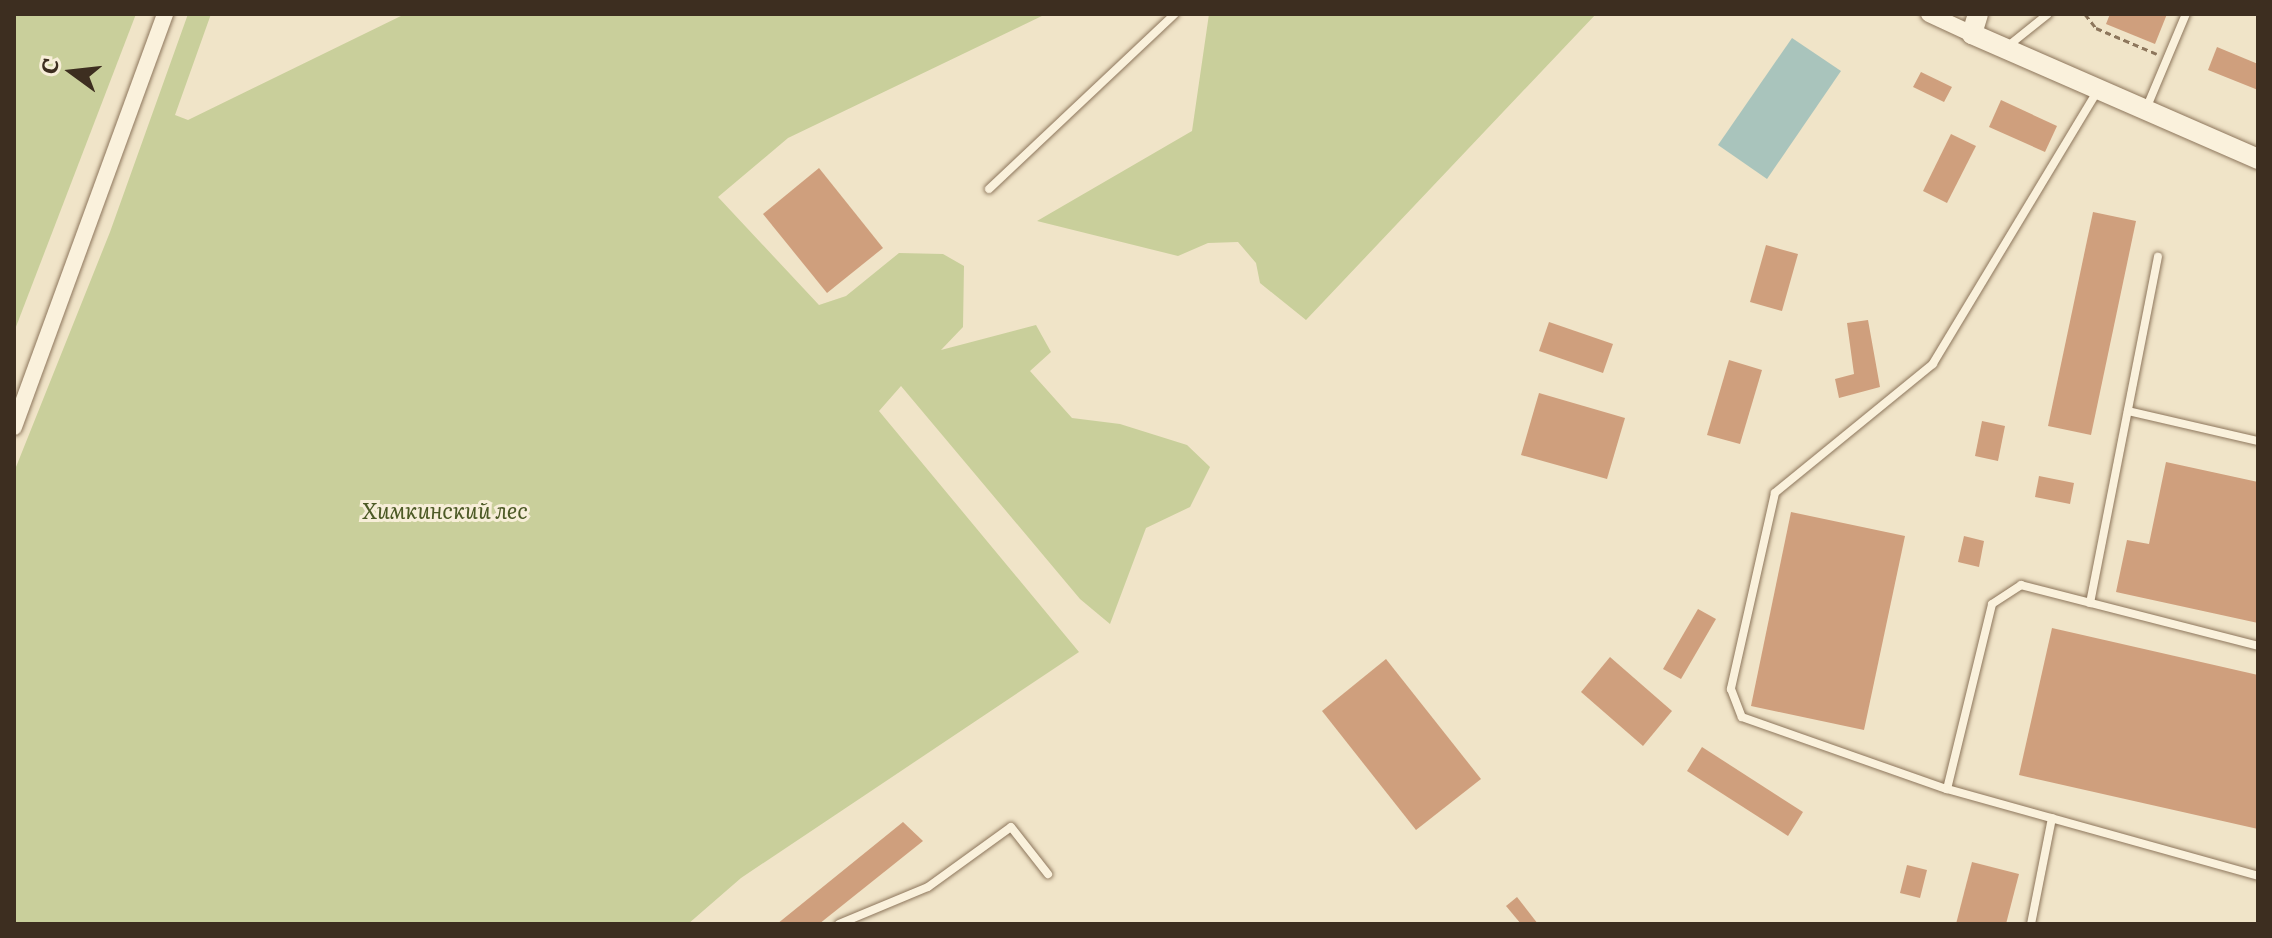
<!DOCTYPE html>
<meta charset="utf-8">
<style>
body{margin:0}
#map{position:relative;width:2272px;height:938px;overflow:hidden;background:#f0e4c8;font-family:Literata,serif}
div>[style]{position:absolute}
.green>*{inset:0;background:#c9cf9b}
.water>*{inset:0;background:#a9c4bc}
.building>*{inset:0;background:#cf9f7d}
.path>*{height:3px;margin-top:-1.5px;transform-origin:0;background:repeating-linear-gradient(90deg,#8d765c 0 6px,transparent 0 10px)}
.roads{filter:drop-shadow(0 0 2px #8d765c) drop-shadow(0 0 2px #8d765c)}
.service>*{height:8px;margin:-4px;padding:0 4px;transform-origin:4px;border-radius:4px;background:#faf1dc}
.minor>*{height:16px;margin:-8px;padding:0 8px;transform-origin:8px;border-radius:8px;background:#faf1dc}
.tertiary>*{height:20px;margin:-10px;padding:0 10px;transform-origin:10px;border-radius:10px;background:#faf1dc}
span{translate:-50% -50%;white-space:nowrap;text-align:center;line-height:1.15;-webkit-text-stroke:6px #f7eed8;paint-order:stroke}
.park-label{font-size:22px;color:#4d5a26;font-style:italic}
.frame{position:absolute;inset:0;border:16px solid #3d2e20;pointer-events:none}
.north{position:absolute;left:32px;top:32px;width:80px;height:80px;-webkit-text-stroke:6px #f7eed8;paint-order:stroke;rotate:285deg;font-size:22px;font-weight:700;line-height:32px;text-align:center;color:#3d2e20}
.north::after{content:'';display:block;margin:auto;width:28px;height:36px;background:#3d2e20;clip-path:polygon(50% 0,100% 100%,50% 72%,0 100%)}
</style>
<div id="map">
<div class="green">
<i style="clip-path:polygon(14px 14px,136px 14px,14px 332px)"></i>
<i style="clip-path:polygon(188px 14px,211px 14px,175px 115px,188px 120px,405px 14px,1046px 14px,788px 138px,718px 197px,819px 305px,846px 296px,899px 253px,943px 254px,964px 266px,963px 327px,941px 350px,1036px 325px,1051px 352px,1030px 371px,1072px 418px,1120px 424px,1187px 445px,1210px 467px,1190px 507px,1146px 528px,1110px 624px,1080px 599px,901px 386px,879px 411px,1079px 652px,741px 878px,688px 924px,14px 924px,14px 472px,110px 232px)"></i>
<i style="clip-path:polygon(1209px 14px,1596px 14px,1306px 320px,1260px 283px,1256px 263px,1238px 242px,1208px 243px,1178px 256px,1037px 221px,1192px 131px)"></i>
</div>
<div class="water">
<i style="clip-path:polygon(1792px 38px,1841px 71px,1767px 179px,1718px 145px)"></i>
</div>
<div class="building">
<i style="clip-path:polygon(2110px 14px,2167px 14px,2155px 44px,2106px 24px)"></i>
<i style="clip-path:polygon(2217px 47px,2258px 64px,2258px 90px,2208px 70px)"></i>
<i style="clip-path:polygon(1921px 72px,1952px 87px,1944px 102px,1913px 87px)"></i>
<i style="clip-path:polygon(2001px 100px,2057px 126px,2045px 152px,1989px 127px)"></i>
<i style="clip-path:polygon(1951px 134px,1976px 146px,1947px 203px,1923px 191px)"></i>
<i style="clip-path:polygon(819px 168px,883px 248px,827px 293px,763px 214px)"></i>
<i style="clip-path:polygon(2093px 212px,2136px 221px,2091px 435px,2048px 426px)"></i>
<i style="clip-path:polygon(1766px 245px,1798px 254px,1782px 311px,1750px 302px)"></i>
<i style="clip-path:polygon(1868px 320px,1880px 387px,1839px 398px,1835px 379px,1854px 374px,1847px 323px)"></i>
<i style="clip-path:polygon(1549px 322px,1613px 344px,1603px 373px,1539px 351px)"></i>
<i style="clip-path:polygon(1729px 360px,1762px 370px,1740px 444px,1707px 435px)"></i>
<i style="clip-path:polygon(1539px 393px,1625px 418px,1607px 479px,1521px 455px)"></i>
<i style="clip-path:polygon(1982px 421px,2005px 426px,1998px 461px,1975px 456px)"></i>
<i style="clip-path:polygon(2166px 462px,2258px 482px,2258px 623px,2116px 592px,2127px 540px,2149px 544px)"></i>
<i style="clip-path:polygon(2039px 476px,2074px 483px,2070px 504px,2035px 497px)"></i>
<i style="clip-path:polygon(1791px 512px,1905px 536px,1864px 730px,1751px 706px)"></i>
<i style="clip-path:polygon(1964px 536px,1984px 541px,1979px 567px,1958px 562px)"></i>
<i style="clip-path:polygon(1698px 609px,1716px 619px,1681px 679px,1663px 669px)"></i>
<i style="clip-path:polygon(2052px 628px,2258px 675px,2258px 829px,2019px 775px)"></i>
<i style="clip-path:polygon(1610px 657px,1672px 711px,1643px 746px,1581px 692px)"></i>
<i style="clip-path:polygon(1386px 659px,1481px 779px,1416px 830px,1322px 711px)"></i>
<i style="clip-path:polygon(1702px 747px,1803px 812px,1788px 836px,1687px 771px)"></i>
<i style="clip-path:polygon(903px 822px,923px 841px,819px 924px,777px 924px)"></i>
<i style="clip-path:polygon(1972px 862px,2019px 874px,2006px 924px,1956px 924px)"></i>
<i style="clip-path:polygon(1907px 865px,1927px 870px,1920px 898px,1900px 893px)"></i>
<i style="clip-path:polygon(1517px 897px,1538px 924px,1521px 924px,1506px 906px)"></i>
</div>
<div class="path">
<i style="left:2085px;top:14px;width:18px;rotate:52deg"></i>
<i style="left:2096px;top:28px;width:66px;rotate:23.1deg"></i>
</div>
<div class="roads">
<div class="service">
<i style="left:2008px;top:46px;width:51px;rotate:-38.7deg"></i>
<i style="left:2098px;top:90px;width:320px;rotate:121.1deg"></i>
<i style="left:1933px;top:364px;width:204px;rotate:140.8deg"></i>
<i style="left:1775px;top:493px;width:201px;rotate:102.7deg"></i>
<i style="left:1731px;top:689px;width:30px;rotate:69deg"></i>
<i style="left:1742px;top:717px;width:217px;rotate:19.4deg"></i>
<i style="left:1947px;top:789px;width:323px;rotate:15.6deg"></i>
<i style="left:2146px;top:109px;width:103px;rotate:-67.2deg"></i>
<i style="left:989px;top:189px;width:255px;rotate:-43.3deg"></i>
<i style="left:2128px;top:411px;width:133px;rotate:13deg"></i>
<i style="left:2090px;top:603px;width:353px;rotate:-78.9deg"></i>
<i style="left:1947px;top:789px;width:190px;rotate:-76.3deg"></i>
<i style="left:1992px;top:604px;width:35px;rotate:-33deg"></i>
<i style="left:2021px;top:585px;width:245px;rotate:14.4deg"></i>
<i style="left:839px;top:924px;width:96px;rotate:-22.6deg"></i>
<i style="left:928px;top:887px;width:102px;rotate:-35.9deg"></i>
<i style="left:1011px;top:827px;width:60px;rotate:51.8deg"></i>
<i style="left:2031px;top:924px;width:108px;rotate:-78.8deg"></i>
</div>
<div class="minor">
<i style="left:1929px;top:14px;width:47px;rotate:24.9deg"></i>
<i style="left:14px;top:427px;width:440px;rotate:-69.9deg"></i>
</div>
<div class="tertiary">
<i style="left:1978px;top:14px;width:21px;rotate:107deg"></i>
<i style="left:1972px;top:34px;width:312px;rotate:23.6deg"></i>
</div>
</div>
<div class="park-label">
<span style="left:445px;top:510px">Химкинский лес</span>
</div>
<div class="frame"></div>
<div class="north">С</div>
</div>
